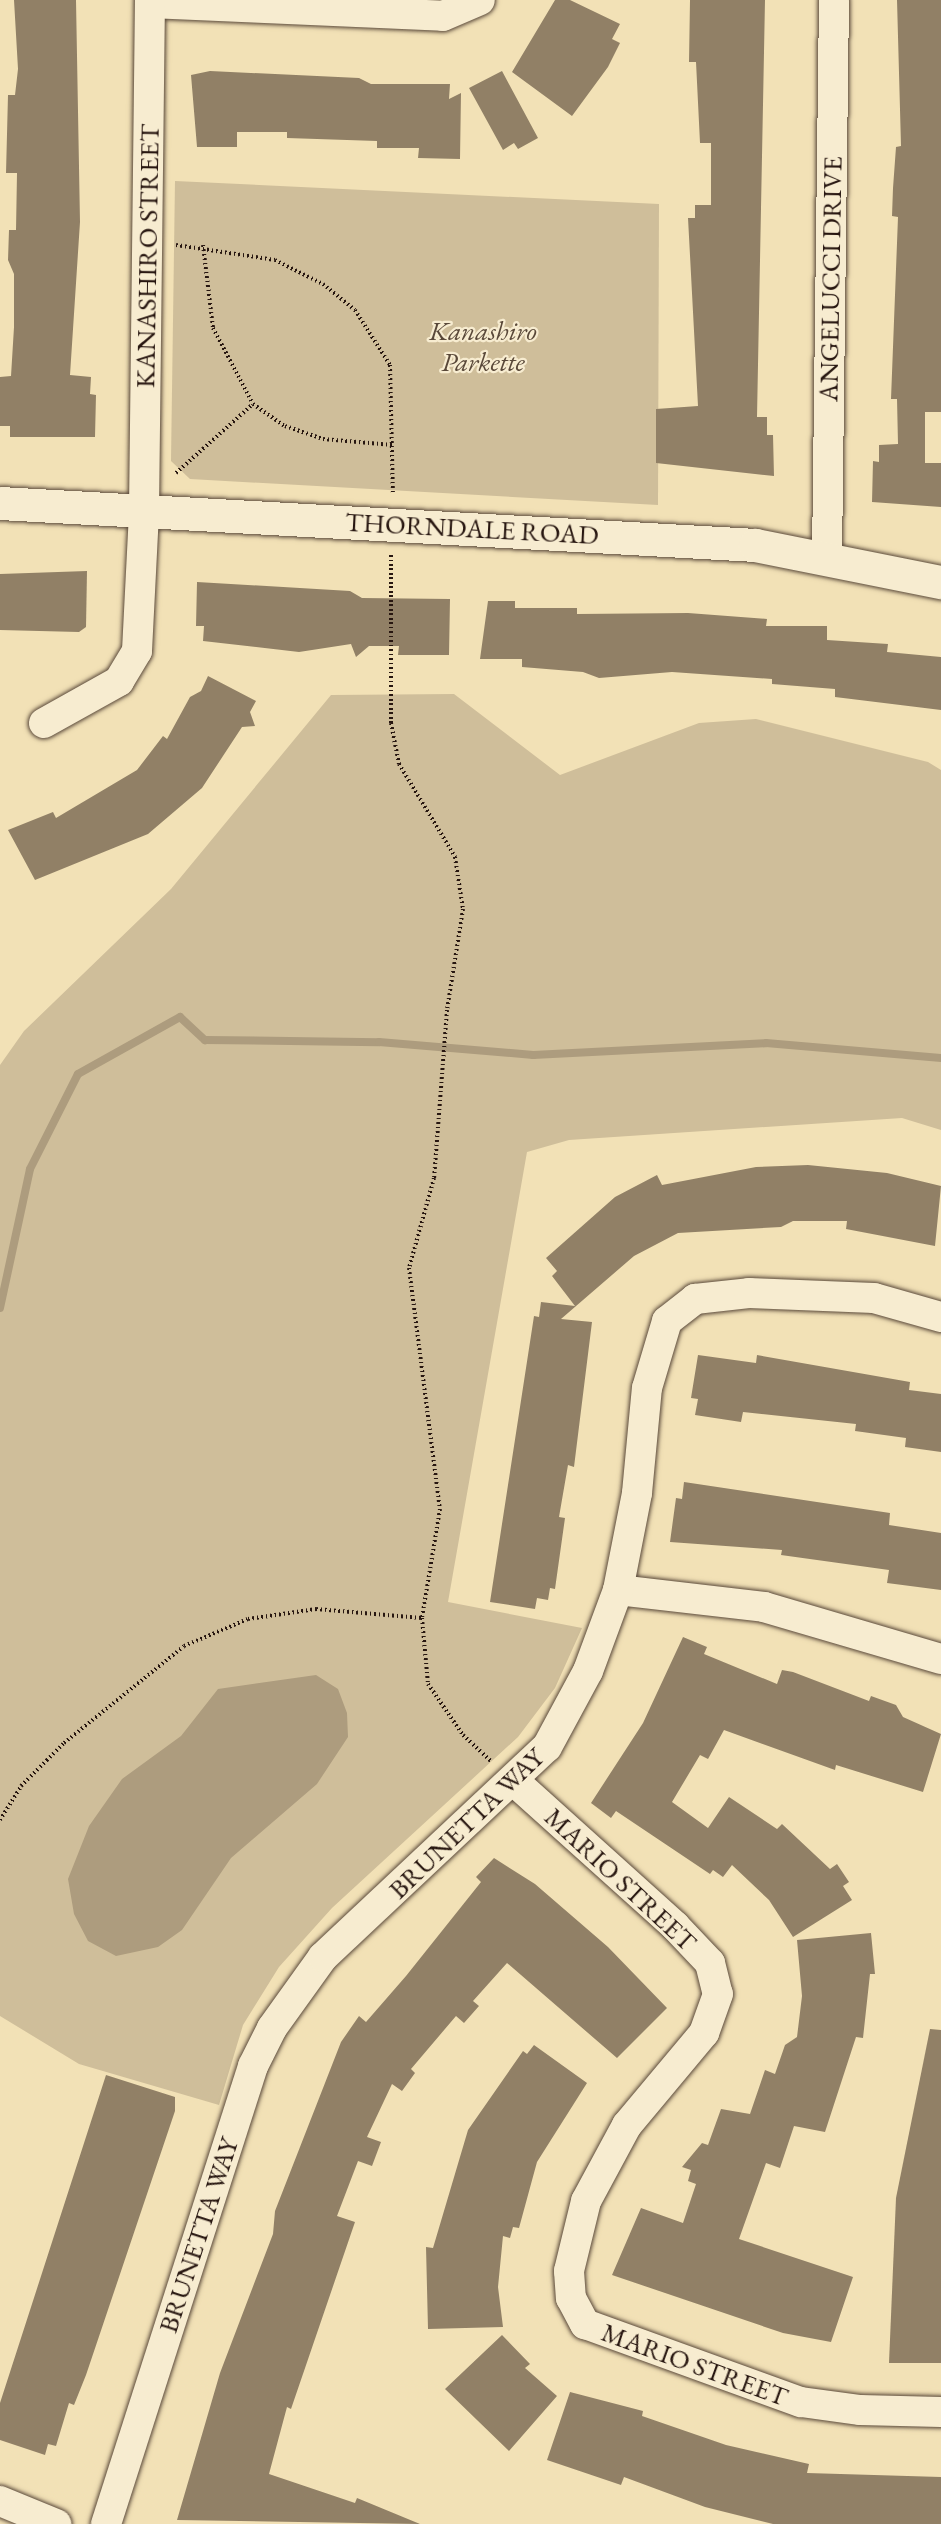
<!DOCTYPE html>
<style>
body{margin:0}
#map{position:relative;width:941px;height:2524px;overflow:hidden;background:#f2e1b6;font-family:"EB Garamond",serif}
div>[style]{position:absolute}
.green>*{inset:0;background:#cfbe9a}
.water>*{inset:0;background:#ad9c7e}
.stream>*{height:8px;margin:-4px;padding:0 4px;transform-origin:4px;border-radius:4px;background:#ad9c7e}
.building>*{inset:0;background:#918066}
.path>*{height:4px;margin-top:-2px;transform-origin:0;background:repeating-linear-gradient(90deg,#271610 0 1.5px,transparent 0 4.5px)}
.roads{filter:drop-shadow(0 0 2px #5a493a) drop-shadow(0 0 2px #5a493a)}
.street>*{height:30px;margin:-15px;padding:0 15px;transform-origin:15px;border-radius:15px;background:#f7ecd0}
.secondary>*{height:33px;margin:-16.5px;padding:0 16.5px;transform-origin:16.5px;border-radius:16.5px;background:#f7ecd0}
span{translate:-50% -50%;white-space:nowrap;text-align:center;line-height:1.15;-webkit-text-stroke:4.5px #f7ecd0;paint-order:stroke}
.street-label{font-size:27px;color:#271610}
.park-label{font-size:27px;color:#594839;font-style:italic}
</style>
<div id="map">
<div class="green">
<i style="clip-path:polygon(175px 181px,659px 204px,658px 505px,190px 479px,171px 461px)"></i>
<i style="clip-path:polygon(454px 694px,560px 775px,699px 723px,756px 719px,928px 762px,941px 770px,941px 1130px,902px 1118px,569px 1140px,527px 1152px,448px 1602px,582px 1628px,555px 1688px,518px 1737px,332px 1908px,279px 1967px,243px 2025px,219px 2105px,79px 2064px,0 2016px,0 1065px,24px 1031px,171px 889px,331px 695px)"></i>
</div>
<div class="water">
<i style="clip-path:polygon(316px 1675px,338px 1689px,347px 1713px,348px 1737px,317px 1784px,231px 1858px,182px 1930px,158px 1947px,116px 1956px,88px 1941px,74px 1914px,68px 1879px,89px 1826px,122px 1779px,181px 1736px,218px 1689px)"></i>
</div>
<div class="stream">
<i style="left:0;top:1308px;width:142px;rotate:-77.8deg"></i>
<i style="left:30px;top:1169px;width:106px;rotate:-63.2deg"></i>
<i style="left:78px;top:1074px;width:117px;rotate:-29.2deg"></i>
<i style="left:180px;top:1017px;width:34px;rotate:43deg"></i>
<i style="left:205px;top:1040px;width:174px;rotate:0.7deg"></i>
<i style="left:379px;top:1042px;width:155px;rotate:4.8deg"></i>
<i style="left:533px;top:1055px;width:233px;rotate:-2.9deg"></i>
<i style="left:766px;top:1043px;width:176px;rotate:4.9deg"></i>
</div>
<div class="building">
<i style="clip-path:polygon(14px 0,76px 0,80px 222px,70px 375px,91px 377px,90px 394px,96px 395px,95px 437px,10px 437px,10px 426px,0 426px,0 377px,11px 376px,14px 327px,14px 274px,8px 260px,9px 230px,16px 230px,17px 173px,6px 173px,8px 95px,15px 95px,18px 69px)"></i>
<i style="clip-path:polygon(555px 0,570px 0,620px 24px,612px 39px,620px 43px,608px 67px,572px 116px,512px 72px)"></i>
<i style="clip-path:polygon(690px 0,765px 0,757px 417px,767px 417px,767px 435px,773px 435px,774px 476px,656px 463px,656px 409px,698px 406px,688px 218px,695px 218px,695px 205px,711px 205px,711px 143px,700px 143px,696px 62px,689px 62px)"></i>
<i style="clip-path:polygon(897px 0,941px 0,941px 412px,925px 412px,925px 463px,941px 463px,941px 507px,872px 502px,873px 461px,879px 462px,879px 445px,898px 444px,897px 399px,891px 399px,898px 217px,892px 216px,893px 188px,896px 147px,901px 146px)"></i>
<i style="clip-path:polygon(210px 71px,359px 78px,371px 84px,450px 84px,449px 99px,461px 93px,460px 159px,418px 158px,419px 148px,377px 148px,377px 141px,287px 138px,287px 132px,237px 132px,237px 147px,197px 147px,191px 75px)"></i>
<i style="clip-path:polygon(502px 71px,538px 138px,518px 149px,514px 143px,503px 150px,469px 88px)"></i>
<i style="clip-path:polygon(87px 571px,86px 627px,79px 632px,0 630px,0 574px)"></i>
<i style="clip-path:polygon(197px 582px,350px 591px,362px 598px,450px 599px,449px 655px,398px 655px,399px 646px,369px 646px,356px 657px,351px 644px,299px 652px,203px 641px,204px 626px,196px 626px)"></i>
<i style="clip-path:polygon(488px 601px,515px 601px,515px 608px,577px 608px,577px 614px,688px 613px,767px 619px,766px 626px,827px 626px,827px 640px,888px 644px,887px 652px,941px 657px,941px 710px,835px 697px,835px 689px,772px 684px,772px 679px,672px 672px,599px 678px,583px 672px,522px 667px,522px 659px,480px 659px)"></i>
<i style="clip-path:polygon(208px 676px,256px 701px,250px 712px,255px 726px,242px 727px,202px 788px,148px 834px,35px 880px,8px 830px,53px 812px,56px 818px,137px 770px,163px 736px,167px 739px,190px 697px,201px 691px)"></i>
<i style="clip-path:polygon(808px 1165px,887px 1173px,941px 1186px,935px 1246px,846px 1229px,847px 1221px,793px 1221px,781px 1227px,678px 1233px,634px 1256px,561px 1319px,592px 1322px,574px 1467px,568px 1465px,559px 1517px,565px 1518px,555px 1589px,550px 1588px,548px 1600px,537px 1598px,535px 1609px,490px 1602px,534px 1316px,539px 1317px,541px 1302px,575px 1306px,552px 1276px,557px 1271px,546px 1258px,615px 1197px,657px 1175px,662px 1185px,756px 1167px)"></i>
<i style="clip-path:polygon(698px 1355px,756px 1363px,757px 1355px,910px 1382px,909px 1390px,941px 1394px,941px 1452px,905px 1447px,906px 1438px,855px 1431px,856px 1424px,743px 1412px,741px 1422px,695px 1415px,698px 1399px,691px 1398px)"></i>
<i style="clip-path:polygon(684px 1482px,890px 1513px,889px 1525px,941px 1533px,941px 1590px,887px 1583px,889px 1570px,781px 1555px,782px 1550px,670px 1542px,676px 1498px,682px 1499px)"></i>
<i style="clip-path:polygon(683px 1637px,707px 1647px,704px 1654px,777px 1684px,782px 1670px,793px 1672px,869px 1701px,871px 1696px,896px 1705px,903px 1717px,941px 1734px,923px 1792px,836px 1765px,835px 1770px,724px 1730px,708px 1759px,700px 1755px,672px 1802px,708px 1828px,729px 1797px,777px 1829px,782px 1824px,830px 1869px,837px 1864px,849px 1882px,843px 1886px,852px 1900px,793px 1937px,769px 1900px,732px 1865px,723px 1877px,713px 1870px,710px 1874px,616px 1811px,611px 1818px,591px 1803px,643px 1723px)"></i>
<i style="clip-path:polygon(494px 1858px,535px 1884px,608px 1947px,667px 2008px,617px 2058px,507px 1963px,473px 2001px,479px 2006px,464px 2023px,456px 2016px,411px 2069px,415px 2073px,402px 2091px,392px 2084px,367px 2137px,381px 2142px,372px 2166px,358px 2161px,337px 2216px,355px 2222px,291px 2409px,287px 2407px,269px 2474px,355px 2503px,357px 2498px,420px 2524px,177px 2520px,220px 2373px,273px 2234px,275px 2211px,341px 2042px,359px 2016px,366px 2022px,406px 1976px,481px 1882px,476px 1877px)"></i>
<i style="clip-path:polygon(871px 1933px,875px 1974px,870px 1974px,863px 2038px,856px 2037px,825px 2132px,794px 2126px,780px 2168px,766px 2163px,739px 2239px,853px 2277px,831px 2342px,783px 2333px,612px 2275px,641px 2208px,683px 2223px,696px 2184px,688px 2181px,691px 2170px,682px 2167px,702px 2143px,708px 2145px,721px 2109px,750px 2114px,765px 2070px,775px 2074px,785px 2045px,797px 2037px,802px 1996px,797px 1940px)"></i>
<i style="clip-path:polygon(930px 2029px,941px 2030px,941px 2363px,889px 2363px,896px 2198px)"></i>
<i style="clip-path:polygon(534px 2045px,587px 2083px,537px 2162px,519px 2228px,513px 2227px,510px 2238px,503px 2236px,498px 2287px,503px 2327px,428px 2329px,426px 2247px,433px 2248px,468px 2130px,523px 2051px,527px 2054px)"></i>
<i style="clip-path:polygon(106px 2075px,175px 2097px,175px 2111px,86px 2375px,74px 2405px,69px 2403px,56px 2446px,48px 2444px,45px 2455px,0 2440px,0 2403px)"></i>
<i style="clip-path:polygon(502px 2335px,530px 2364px,525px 2368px,557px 2396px,509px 2451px,445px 2389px)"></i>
<i style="clip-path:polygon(570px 2392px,643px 2411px,642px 2416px,726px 2445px,809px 2464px,807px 2473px,941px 2477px,941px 2524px,773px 2524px,705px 2507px,624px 2477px,621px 2485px,547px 2460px)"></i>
</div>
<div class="path">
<i style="left:176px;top:245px;width:100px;rotate:8.6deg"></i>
<i style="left:275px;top:260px;width:54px;rotate:26.6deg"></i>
<i style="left:323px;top:284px;width:41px;rotate:39.1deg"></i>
<i style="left:355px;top:310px;width:65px;rotate:57.5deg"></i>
<i style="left:390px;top:365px;width:129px;rotate:88.7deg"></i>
<i style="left:203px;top:245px;width:84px;rotate:83.1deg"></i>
<i style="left:213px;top:328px;width:86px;rotate:62.2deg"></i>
<i style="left:253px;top:404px;width:39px;rotate:35deg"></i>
<i style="left:285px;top:426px;width:40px;rotate:18.9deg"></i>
<i style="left:323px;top:439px;width:70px;rotate:4.9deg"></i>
<i style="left:176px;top:473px;width:103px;rotate:-41.9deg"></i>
<i style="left:391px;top:555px;width:168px;rotate:90deg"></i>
<i style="left:391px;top:723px;width:42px;rotate:79deg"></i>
<i style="left:399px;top:764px;width:109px;rotate:58.9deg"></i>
<i style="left:455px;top:857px;width:53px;rotate:81.3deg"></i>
<i style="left:463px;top:909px;width:102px;rotate:99deg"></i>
<i style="left:447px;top:1010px;width:169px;rotate:94.4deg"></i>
<i style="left:434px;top:1178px;width:93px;rotate:105.5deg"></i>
<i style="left:409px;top:1268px;width:243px;rotate:82.7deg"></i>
<i style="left:440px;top:1509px;width:110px;rotate:99.4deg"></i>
<i style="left:422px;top:1618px;width:66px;rotate:84.8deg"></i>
<i style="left:428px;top:1684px;width:62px;rotate:55.5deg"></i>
<i style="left:463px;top:1735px;width:38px;rotate:43deg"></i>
<i style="left:0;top:1820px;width:40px;rotate:-58deg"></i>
<i style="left:21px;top:1786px;width:61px;rotate:-45deg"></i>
<i style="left:64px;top:1743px;width:154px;rotate:-38.9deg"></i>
<i style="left:184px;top:1646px;width:69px;rotate:-22.9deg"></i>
<i style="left:248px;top:1619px;width:69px;rotate:-8.4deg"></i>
<i style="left:316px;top:1609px;width:106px;rotate:4.9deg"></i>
</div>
<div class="roads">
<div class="street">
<i style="left:150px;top:3px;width:293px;rotate:2.5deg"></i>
<i style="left:443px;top:16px;width:40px;rotate:-23.4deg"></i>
<i style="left:827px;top:557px;width:557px;rotate:-89.28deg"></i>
<i style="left:44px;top:723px;width:86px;rotate:-29.2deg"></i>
<i style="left:119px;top:681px;width:35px;rotate:-59deg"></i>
<i style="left:137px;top:651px;width:140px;rotate:-87.1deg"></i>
<i style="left:144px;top:511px;width:511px;rotate:-89.33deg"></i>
<i style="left:618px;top:1590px;width:147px;rotate:6.6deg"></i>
<i style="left:764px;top:1607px;width:184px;rotate:16.4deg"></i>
<i style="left:514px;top:1781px;width:217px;rotate:42deg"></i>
<i style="left:675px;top:1926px;width:51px;rotate:46.6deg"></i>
<i style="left:710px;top:1963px;width:32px;rotate:76deg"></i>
<i style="left:718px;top:1994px;width:41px;rotate:109.7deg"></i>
<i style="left:704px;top:2033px;width:120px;rotate:129.9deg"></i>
<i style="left:627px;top:2125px;width:86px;rotate:118.3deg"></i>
<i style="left:586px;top:2201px;width:72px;rotate:103.7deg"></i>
<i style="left:569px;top:2271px;width:27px;rotate:86deg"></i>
<i style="left:571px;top:2298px;width:30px;rotate:62deg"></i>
<i style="left:585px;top:2324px;width:230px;rotate:19.9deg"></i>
<i style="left:801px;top:2402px;width:60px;rotate:7.7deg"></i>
<i style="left:860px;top:2410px;width:81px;rotate:1.4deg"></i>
<i style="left:0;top:2501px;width:61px;rotate:22.3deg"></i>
<i style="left:106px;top:2524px;width:481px;rotate:-72.2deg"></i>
<i style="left:253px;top:2066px;width:42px;rotate:-63.4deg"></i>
<i style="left:272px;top:2028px;width:87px;rotate:-54.3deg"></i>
<i style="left:323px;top:1957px;width:307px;rotate:-43.2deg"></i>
<i style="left:547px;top:1747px;width:86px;rotate:-61.7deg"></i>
<i style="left:588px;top:1671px;width:86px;rotate:-69.7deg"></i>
<i style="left:618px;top:1590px;width:99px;rotate:-78.9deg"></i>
<i style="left:637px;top:1493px;width:105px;rotate:-84.6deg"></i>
<i style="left:647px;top:1388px;width:70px;rotate:-73.4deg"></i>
<i style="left:667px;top:1321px;width:36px;rotate:-38deg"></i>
<i style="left:695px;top:1299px;width:54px;rotate:-6.3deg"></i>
<i style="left:749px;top:1293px;width:125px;rotate:2.3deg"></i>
<i style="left:874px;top:1298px;width:70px;rotate:15.8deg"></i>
</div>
<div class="secondary">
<i style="left:0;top:503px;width:756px;rotate:3.18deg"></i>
<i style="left:755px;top:545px;width:190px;rotate:11.3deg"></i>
</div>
</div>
<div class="street-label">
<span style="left:147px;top:256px;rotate:-89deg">KANASHIRO STREET</span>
<span style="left:830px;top:279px;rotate:-89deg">ANGELUCCI DRIVE</span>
<span style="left:472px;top:528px;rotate:3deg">THORNDALE ROAD</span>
<span style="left:466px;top:1823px;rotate:-44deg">BRUNETTA WAY</span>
<span style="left:621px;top:1879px;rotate:43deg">MARIO STREET</span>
<span style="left:198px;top:2235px;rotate:-72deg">BRUNETTA WAY</span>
<span style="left:695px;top:2364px;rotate:20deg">MARIO STREET</span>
</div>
<div class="park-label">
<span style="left:483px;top:346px">Kanashiro<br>Parkette</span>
</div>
</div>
